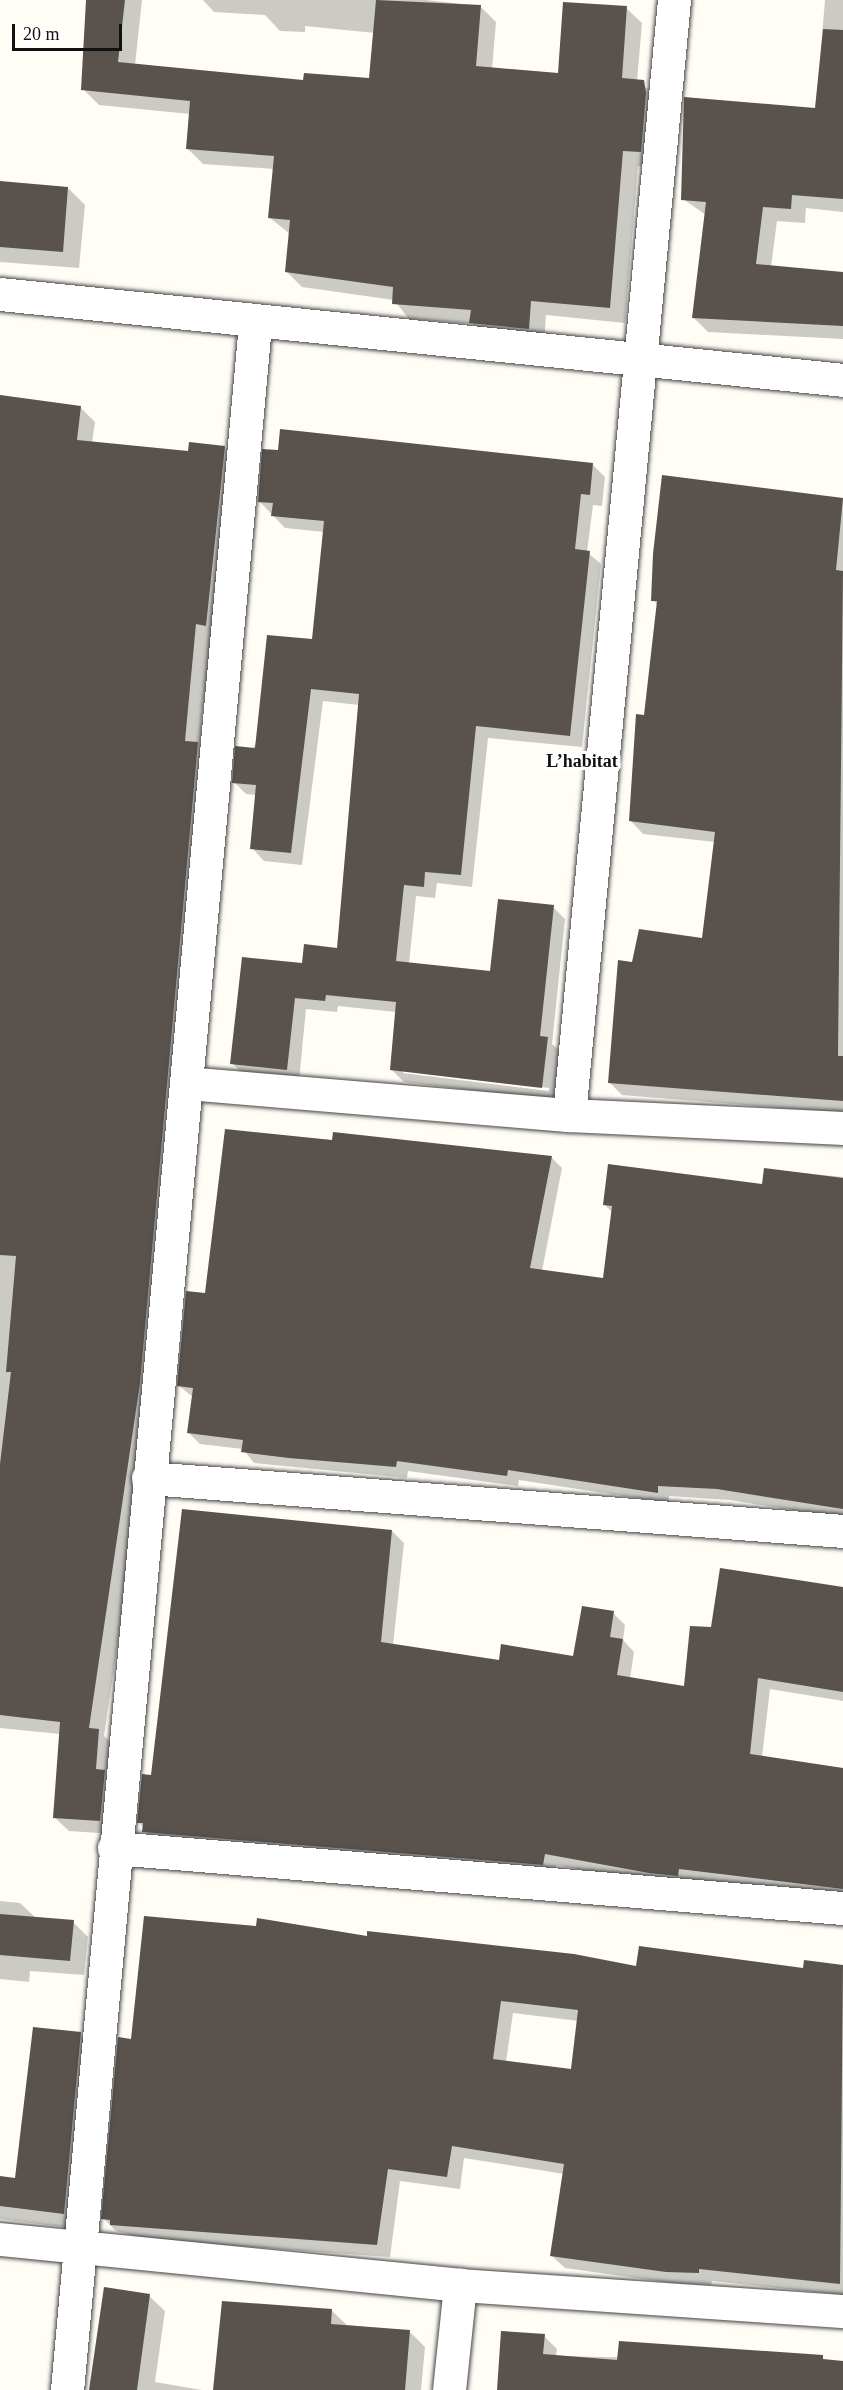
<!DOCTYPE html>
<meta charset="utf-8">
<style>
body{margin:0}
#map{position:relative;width:843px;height:2390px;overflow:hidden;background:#fffdf5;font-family:Georgia,serif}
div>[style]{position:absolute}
.shadow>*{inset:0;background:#0003}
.building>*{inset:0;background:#5a524d}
.roads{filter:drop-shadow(0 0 2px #444) drop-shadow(0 0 2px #444)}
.street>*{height:33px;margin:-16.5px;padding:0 16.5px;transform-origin:16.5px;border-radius:16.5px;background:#fff}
span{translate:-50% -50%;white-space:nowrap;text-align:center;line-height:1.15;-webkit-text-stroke:6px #fff;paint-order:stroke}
.neighbourhood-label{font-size:18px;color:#111;font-weight:700}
.scale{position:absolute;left:12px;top:24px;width:110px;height:27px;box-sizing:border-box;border:3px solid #111;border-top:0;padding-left:8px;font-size:18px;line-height:21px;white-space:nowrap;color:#111;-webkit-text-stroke:4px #fff;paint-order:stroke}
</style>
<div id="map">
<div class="shadow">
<i style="clip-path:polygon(88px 0,142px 0,135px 65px,305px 82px,370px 80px,375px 33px,305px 26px,305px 32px,280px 31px,265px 15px,214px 12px,203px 0,426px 0,480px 6px,496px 22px,492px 69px,559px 74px,626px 8px,642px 23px,637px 81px,659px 97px,656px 167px,638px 166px,625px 323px,546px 315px,544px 344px,487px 338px,473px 324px,409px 319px,394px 300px,302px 287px,287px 272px,290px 234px,270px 218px,274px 169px,203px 164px,187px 148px,190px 114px,99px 105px,83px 89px)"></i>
<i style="clip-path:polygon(825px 0,843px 0,843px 212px,806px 208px,805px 223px,777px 221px,771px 267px,843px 274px,843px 339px,708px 332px,693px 317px,706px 215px,683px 199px,685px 98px,816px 109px)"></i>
<i style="clip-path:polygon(0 182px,68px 188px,85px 205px,79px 268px,0 262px)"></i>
<i style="clip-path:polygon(0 395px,81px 408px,95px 422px,92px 443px,190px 452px,224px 447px,239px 462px,202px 713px,200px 746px,212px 758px,154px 1398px,104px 1736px,113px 1745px,114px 1834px,69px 1831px,54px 1817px,60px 1734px,0 1728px)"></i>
<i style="clip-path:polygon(evenodd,592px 464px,605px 477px,602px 506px,593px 505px,587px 552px,601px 564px,582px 747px,488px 738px,472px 887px,437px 883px,435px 898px,416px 896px,409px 964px,492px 972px,553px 907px,565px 919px,552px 1044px,559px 1050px,554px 1100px,404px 1082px,392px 1070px,396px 1012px,338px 1006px,337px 1012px,306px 1009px,299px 1081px,244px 1075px,232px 1063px,303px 964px,338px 949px,359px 705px,323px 701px,302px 865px,264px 861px,252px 848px,256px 795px,246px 794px,234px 782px,313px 641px,324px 532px,285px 528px,259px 501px,592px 464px,403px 1070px,549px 1088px,549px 1091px,403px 1073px,403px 1070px)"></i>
<i style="clip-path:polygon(663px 477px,843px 499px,843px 1113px,622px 1095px,609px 1082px,634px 964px,704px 940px,715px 842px,643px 834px,631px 821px,658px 605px,653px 600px)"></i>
<i style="clip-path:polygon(334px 1141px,551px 1157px,562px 1168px,542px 1271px,605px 1279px,613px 1213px,605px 1205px,763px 1186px,765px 1169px,843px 1177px,843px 1518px,730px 1500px,669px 1496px,669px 1503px,519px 1480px,518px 1486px,408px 1471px,407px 1478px,254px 1463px,243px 1449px,200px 1444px,189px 1433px,193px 1397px,179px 1386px,206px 1295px)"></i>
<i style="clip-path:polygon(392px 1531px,404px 1543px,393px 1645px,500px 1661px,575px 1657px,613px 1613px,625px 1625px,623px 1640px,634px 1652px,630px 1679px,685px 1688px,712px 1629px,843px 1588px,843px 1701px,770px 1689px,762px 1757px,843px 1769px,843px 1900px,662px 1884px,556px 1865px,555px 1876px,155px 1843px,139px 1822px,152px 1777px)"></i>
<i style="clip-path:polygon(0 1901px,20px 1903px,35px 1917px,73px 1922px,88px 1937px,84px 1975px,30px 1971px,29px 1982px,0 1979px)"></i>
<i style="clip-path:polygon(evenodd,368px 1938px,638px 1968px,805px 1969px,806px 1961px,843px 1966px,843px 2295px,712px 2281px,711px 2285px,679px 2284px,565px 2268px,552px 2256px,564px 2174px,464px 2158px,460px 2189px,400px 2181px,390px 2257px,151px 2240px,116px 2231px,103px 2218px,132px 2040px,368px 1938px,513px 2013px,579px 2021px,572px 2071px,506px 2062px,513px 2013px)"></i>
<i style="clip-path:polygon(80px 2034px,95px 2049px,79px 2229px,0 2219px,0 2178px,16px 2180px)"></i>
<i style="clip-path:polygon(149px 2296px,165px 2311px,155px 2382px,202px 2390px,91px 2390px)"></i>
<i style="clip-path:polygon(331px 2310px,347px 2325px,409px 2331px,425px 2347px,421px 2390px,215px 2390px)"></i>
<i style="clip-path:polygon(544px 2336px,557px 2349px,556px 2356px,843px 2362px,843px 2390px,499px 2390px)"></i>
</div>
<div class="building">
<i style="clip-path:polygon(86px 0,125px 0,118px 62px,303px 80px,304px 73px,369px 78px,376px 0,481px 5px,476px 66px,558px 73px,563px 2px,627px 6px,622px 78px,644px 80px,646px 93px,641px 152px,623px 151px,610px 308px,531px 301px,529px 329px,469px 323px,471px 310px,392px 304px,393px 287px,285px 272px,290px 220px,268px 218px,274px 156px,186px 149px,190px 101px,81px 90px)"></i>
<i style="clip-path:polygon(823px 29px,843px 30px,843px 199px,792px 195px,791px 209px,763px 207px,756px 264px,843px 272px,843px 326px,692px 318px,706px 202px,681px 200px,684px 97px,815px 108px)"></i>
<i style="clip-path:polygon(0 181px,68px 187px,63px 252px,0 247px)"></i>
<i style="clip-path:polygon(0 395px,81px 406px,77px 440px,188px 451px,189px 442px,225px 446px,206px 626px,196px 624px,189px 698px,185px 741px,198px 742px,140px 1383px,89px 1728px,99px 1729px,96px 1769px,105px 1770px,100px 1821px,53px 1818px,60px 1722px,0 1715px,0 1464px,11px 1372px,6px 1372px,16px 1256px,0 1255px)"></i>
<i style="clip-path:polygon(280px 429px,593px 463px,590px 495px,581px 494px,575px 549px,590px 551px,570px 736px,476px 726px,461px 875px,425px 872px,424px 887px,404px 885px,396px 961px,490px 971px,498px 899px,554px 905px,540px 1036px,548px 1037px,542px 1088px,390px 1070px,396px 1002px,326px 995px,325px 1001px,295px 998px,287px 1070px,230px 1064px,242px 957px,302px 963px,304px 944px,337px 948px,359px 694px,311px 689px,291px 853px,250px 849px,256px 785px,232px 783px,235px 746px,255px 748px,267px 635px,312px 639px,324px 521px,271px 516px,273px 503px,258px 502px,262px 449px,278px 450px)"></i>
<i style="clip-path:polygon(662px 475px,843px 498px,836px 570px,843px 571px,838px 1056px,843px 1056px,843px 1101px,608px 1083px,618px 960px,632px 962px,639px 929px,702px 938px,715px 832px,629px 821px,636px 714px,644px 715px,657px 601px,651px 601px,653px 554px)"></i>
<i style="clip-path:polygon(225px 1129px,332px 1140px,333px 1132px,552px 1156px,530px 1268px,603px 1278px,612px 1206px,603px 1205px,608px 1164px,762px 1184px,764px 1168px,843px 1178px,843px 1509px,717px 1489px,658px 1486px,658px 1493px,508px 1470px,507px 1476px,397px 1461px,396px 1467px,289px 1458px,241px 1452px,243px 1440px,187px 1433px,193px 1388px,177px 1386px,186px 1291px,205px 1293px)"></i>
<i style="clip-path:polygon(182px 1509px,392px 1530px,381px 1642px,499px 1660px,501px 1644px,573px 1656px,582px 1606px,614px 1611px,610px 1637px,623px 1639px,617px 1675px,684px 1686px,690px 1626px,711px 1627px,720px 1568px,843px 1587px,843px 1692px,758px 1678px,750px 1754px,843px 1768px,843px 1889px,679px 1869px,678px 1876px,649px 1873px,545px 1854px,543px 1865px,142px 1832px,143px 1823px,137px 1823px,142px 1774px,151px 1775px)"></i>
<i style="clip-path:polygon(0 1914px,74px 1920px,70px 1961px,0 1955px)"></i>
<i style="clip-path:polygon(evenodd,144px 1916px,256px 1926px,257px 1918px,367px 1936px,367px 1931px,574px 1954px,636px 1966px,639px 1946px,803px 1968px,804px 1960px,843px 1965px,840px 2284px,699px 2269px,699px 2273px,666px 2272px,550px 2256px,564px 2164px,452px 2146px,447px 2177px,388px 2169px,377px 2245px,110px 2225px,110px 2220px,101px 2219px,118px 2037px,131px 2039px,144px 1916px,501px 2001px,578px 2010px,571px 2069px,493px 2059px,501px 2001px)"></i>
<i style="clip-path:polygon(33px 2027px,81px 2032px,64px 2214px,0 2206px,0 2176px,15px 2178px)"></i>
<i style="clip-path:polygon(104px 2287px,150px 2294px,137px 2390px,89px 2390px)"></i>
<i style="clip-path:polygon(222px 2301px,332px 2309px,331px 2324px,410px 2330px,405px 2390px,213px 2390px)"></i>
<i style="clip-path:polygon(501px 2331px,545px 2334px,543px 2354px,617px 2360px,619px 2341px,823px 2355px,823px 2359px,843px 2361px,843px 2390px,497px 2390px)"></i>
</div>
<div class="roads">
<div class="street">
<i style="left:0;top:294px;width:847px;rotate:5.82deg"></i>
<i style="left:186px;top:1083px;width:384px;rotate:4.8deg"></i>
<i style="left:569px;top:1115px;width:274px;rotate:2.7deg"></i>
<i style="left:569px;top:1115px;width:1120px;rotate:-84.62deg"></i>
<i style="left:148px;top:1478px;width:697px;rotate:4.36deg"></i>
<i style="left:114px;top:1848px;width:731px;rotate:4.71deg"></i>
<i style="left:0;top:2239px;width:462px;rotate:5.7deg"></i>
<i style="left:460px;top:2285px;width:384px;rotate:3.9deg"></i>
<i style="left:67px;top:2390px;width:2076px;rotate:-84.8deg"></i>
<i style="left:449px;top:2390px;width:106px;rotate:-84deg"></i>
</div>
</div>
<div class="neighbourhood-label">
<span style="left:582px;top:761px">L’habitat</span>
</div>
<div class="scale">20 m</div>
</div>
